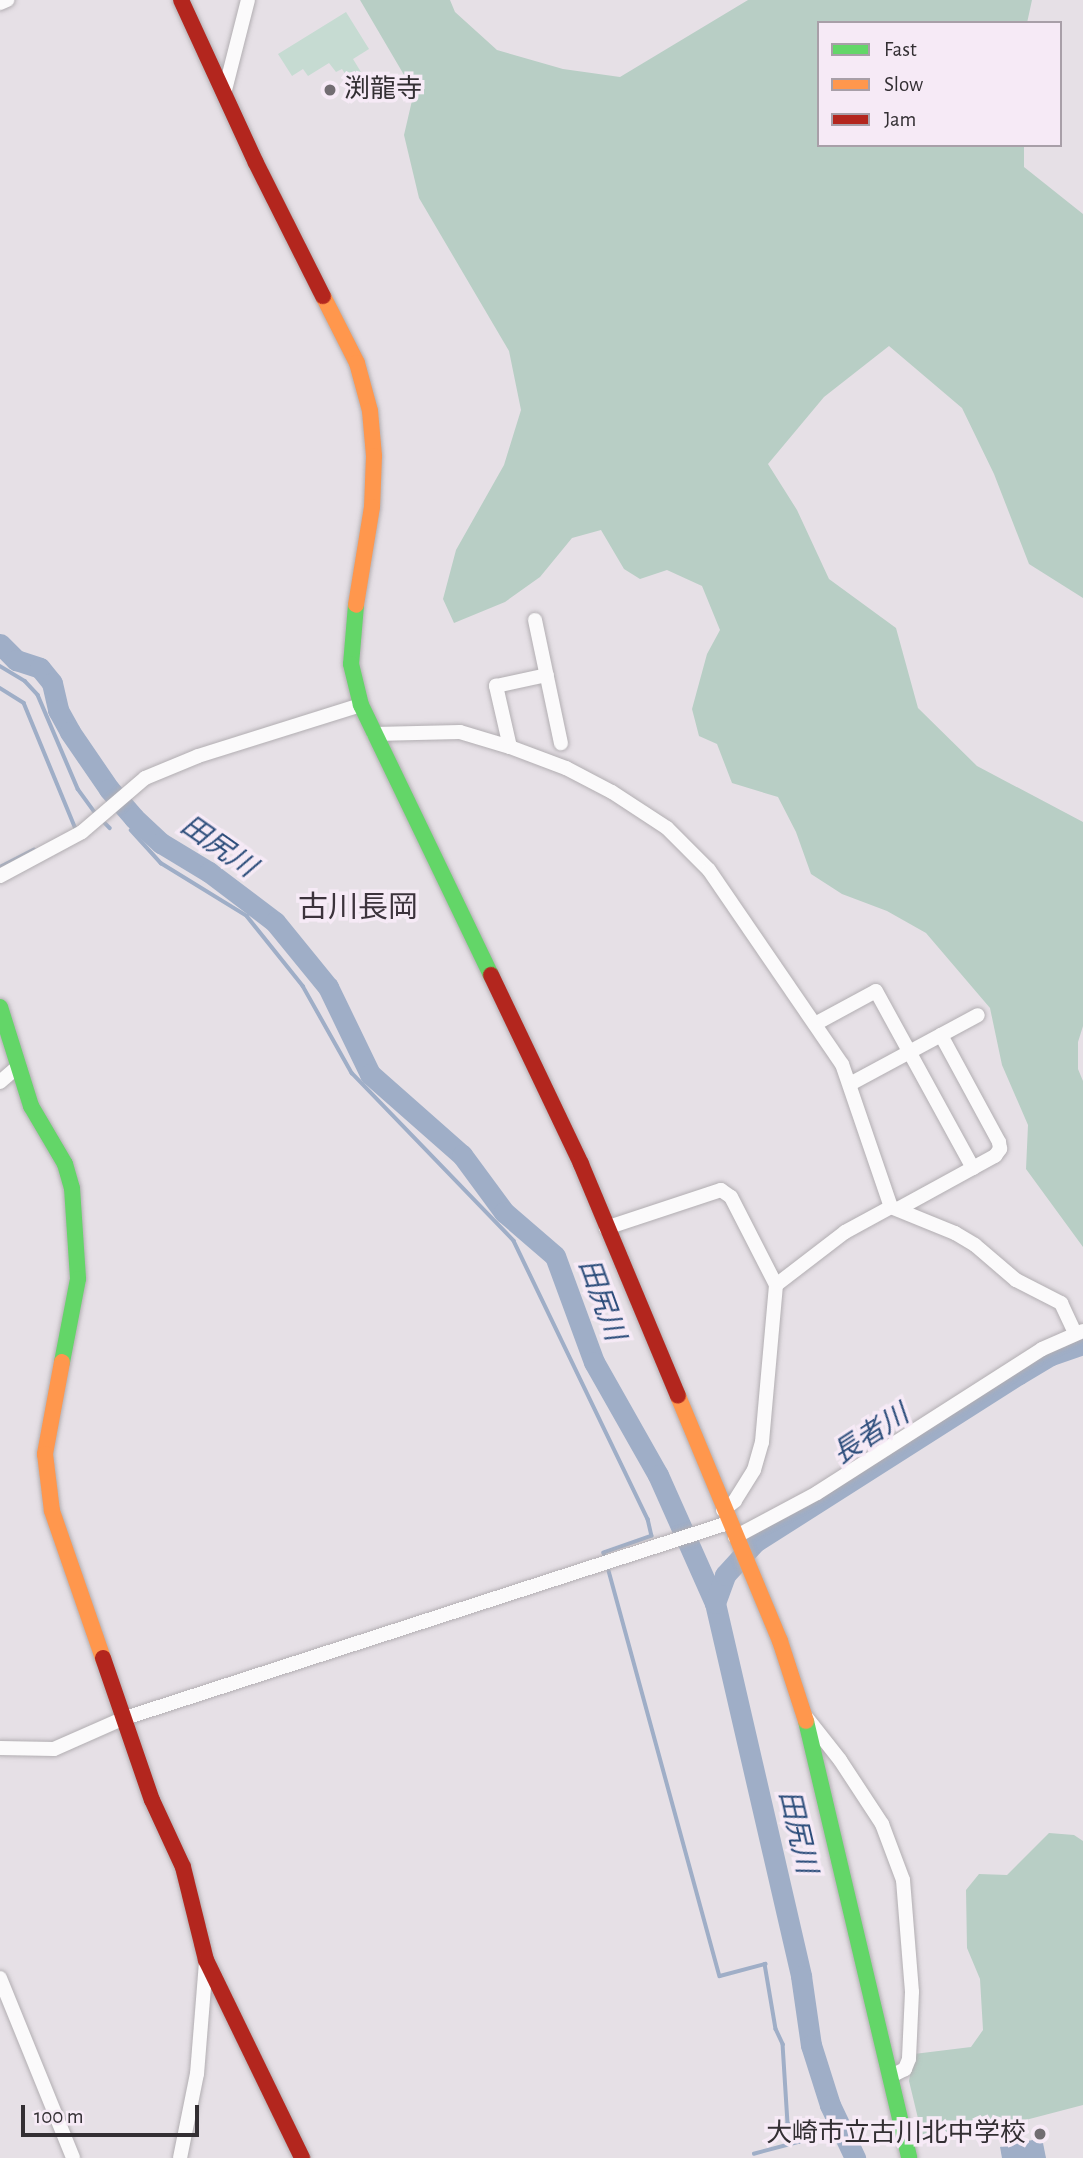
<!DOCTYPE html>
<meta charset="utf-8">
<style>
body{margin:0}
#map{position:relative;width:1083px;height:2158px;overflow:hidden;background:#e6e0e6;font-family:"Alegreya Sans","Noto Sans JP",sans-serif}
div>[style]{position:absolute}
.green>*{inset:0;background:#c6dbd2}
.forest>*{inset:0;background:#b8cec5}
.water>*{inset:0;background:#9faec7}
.stream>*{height:3.5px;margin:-1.75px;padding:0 1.75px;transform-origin:1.75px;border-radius:1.75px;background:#9faec7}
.river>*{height:21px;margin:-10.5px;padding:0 10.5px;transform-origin:10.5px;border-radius:10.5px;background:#9faec7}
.roads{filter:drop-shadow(0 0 2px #b2aeb2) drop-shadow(0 0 2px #b2aeb2)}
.street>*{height:14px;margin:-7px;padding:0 7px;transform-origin:7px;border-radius:7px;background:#fbfafb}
.fast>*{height:16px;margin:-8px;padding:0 8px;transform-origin:8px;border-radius:8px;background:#63d668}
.slow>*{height:16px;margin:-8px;padding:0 8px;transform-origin:8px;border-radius:8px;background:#ff974d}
.jam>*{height:16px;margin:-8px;padding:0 8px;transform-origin:8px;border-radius:8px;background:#b3261e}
.dots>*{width:19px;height:19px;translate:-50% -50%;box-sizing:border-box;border:4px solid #f6eaf6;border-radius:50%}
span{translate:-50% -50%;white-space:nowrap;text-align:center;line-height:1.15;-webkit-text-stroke:7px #f6eaf6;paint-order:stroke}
.poi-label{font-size:26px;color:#332f33}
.left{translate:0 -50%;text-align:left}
.right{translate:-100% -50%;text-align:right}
.water-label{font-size:28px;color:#2c4d7b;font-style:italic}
.quarter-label{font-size:30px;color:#3c333c}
.legend{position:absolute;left:817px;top:21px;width:245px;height:126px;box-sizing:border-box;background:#f6eaf6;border:2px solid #a89fa8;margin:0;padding:9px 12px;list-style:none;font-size:21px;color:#332f33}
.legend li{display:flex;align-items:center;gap:14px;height:35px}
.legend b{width:35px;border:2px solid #a89fa8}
.scale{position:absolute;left:21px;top:2105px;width:178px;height:32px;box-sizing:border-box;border:4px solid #332f33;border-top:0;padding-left:9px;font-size:21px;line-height:24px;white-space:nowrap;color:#332f33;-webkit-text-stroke:5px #f6eaf6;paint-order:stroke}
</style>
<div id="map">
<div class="green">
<i style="clip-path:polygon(346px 12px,369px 49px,353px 59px,375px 95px,363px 103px,342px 69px,336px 72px,329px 63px,308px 76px,303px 69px,292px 76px,278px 54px)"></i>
</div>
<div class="forest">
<i style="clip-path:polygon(360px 0,450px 0,455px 12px,497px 50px,563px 69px,620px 77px,748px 0,1032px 0,1027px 23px,819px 23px,819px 145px,1024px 145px,1024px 167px,1083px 214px,1083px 598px,1029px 564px,994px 474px,962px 408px,889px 346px,824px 397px,768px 464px,797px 510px,829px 579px,896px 628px,918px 708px,977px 766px,1083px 822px,1083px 1026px,1078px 1042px,1078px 1069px,1083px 1081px,1083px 1247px,1026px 1169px,1028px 1125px,1002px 1065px,990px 1008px,926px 933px,887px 911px,842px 894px,811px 874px,796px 832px,778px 797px,732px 783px,717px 744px,699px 736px,692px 709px,707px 654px,720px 630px,702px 586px,667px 570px,640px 579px,624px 569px,601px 530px,572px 538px,540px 577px,505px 602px,454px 623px,443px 599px,456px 550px,504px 465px,521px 410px,509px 351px,419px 198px,404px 135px,414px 92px)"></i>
<i style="clip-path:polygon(1049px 1833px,1074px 1835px,1083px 1841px,1083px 2105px,946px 2141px,922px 2135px,909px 2081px,914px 2054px,971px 2047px,983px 2030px,980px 1979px,967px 1948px,966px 1890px,979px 1874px,1007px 1875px)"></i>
</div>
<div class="water">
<i style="clip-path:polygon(1042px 2138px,1046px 2158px,1002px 2158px,1000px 2147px)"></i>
</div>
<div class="stream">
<i style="left:0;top:666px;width:29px;rotate:31deg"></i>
<i style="left:25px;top:681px;width:19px;rotate:47deg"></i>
<i style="left:38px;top:695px;width:102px;rotate:66.9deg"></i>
<i style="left:78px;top:789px;width:32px;rotate:54deg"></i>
<i style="left:0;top:688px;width:28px;rotate:32deg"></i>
<i style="left:24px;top:703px;width:136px;rotate:67.6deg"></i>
<i style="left:105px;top:823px;width:7px;rotate:45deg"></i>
<i style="left:131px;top:830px;width:45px;rotate:47.7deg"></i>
<i style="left:161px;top:863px;width:101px;rotate:31.6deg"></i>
<i style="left:247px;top:916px;width:90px;rotate:51.3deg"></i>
<i style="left:303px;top:986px;width:100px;rotate:60.6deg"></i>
<i style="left:352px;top:1073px;width:233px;rotate:46deg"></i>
<i style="left:514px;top:1241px;width:309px;rotate:64.3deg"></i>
<i style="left:648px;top:1519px;width:17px;rotate:77deg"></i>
<i style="left:652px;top:1536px;width:51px;rotate:160.5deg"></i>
<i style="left:604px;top:1553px;width:7px;rotate:74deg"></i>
<i style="left:0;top:867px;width:38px;rotate:-27deg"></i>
<i style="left:609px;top:1571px;width:420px;rotate:74.7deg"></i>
<i style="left:720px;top:1976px;width:47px;rotate:-14.9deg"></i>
<i style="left:765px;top:1964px;width:66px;rotate:80.4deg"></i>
<i style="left:776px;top:2029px;width:17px;rotate:65deg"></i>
<i style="left:783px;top:2044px;width:79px;rotate:86.4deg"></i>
<i style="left:788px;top:2123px;width:22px;rotate:58deg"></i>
<i style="left:800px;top:2142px;width:47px;rotate:165.1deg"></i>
</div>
<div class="river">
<i style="left:0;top:644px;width:23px;rotate:45deg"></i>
<i style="left:16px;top:660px;width:25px;rotate:18deg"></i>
<i style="left:40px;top:668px;width:19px;rotate:51deg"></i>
<i style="left:52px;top:683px;width:28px;rotate:77deg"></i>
<i style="left:58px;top:710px;width:25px;rotate:61deg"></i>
<i style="left:70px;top:732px;width:69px;rotate:55.6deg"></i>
<i style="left:109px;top:789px;width:38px;rotate:49deg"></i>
<i style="left:134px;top:818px;width:37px;rotate:43deg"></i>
<i style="left:161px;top:843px;width:56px;rotate:31.1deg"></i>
<i style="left:209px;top:872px;width:83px;rotate:37.1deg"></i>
<i style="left:275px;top:922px;width:84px;rotate:50.8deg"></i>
<i style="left:328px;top:987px;width:97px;rotate:64.2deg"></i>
<i style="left:370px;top:1074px;width:123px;rotate:41.4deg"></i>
<i style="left:462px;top:1155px;width:71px;rotate:53.6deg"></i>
<i style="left:504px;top:1212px;width:67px;rotate:40.8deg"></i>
<i style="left:555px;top:1256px;width:113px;rotate:69.8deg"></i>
<i style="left:594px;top:1362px;width:130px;rotate:60.5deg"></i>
<i style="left:658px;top:1475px;width:140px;rotate:66deg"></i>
<i style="left:715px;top:1603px;width:383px;rotate:77deg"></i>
<i style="left:801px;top:1976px;width:70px;rotate:81.8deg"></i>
<i style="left:811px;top:2045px;width:63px;rotate:72.4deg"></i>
<i style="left:830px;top:2105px;width:59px;rotate:64.7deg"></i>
<i style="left:715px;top:1603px;width:30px;rotate:-70deg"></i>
<i style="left:725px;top:1575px;width:45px;rotate:-47.7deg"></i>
<i style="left:755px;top:1542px;width:313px;rotate:-32.5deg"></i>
<i style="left:1019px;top:1374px;width:37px;rotate:-31deg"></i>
<i style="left:1051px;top:1355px;width:34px;rotate:-19deg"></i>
</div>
<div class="roads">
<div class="street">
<i style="left:0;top:3px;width:8px;rotate:-23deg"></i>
<i style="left:224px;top:94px;width:97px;rotate:-75.7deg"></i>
<i style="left:535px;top:620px;width:126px;rotate:78.1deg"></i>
<i style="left:374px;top:734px;width:86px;rotate:-1.3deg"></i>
<i style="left:460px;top:732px;width:52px;rotate:16.7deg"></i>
<i style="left:510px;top:747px;width:60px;rotate:20.6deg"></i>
<i style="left:566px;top:768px;width:52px;rotate:27.6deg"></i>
<i style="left:612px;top:792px;width:66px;rotate:33.2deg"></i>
<i style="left:667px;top:828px;width:59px;rotate:45deg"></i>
<i style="left:709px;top:870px;width:235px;rotate:55.6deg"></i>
<i style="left:842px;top:1064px;width:151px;rotate:71.1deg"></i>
<i style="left:510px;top:747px;width:63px;rotate:-102.9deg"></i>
<i style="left:496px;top:686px;width:52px;rotate:-12.2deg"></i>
<i style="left:0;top:876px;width:93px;rotate:-28.2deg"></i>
<i style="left:82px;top:832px;width:83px;rotate:-40.6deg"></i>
<i style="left:145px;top:778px;width:57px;rotate:-22.5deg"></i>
<i style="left:198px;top:756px;width:171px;rotate:-17.4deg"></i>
<i style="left:815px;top:1024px;width:69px;rotate:-28.4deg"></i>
<i style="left:876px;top:991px;width:202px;rotate:61.3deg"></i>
<i style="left:0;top:1082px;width:23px;rotate:-41deg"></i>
<i style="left:850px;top:1084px;width:145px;rotate:-28.3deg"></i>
<i style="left:898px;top:1209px;width:111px;rotate:-28.7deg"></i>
<i style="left:995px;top:1156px;width:9px;rotate:-54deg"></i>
<i style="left:1000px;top:1149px;width:7px;rotate:-98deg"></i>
<i style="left:999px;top:1142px;width:122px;rotate:-118.5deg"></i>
<i style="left:606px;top:1228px;width:121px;rotate:-18.3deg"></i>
<i style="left:721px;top:1190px;width:12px;rotate:35deg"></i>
<i style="left:731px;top:1197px;width:99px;rotate:62.9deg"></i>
<i style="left:776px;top:1285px;width:158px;rotate:95.1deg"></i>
<i style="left:762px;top:1442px;width:29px;rotate:106deg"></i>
<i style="left:754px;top:1470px;width:36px;rotate:122deg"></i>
<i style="left:735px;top:1501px;width:15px;rotate:143deg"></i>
<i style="left:776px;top:1285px;width:87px;rotate:-37.5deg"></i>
<i style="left:845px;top:1232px;width:52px;rotate:-28.5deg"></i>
<i style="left:891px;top:1207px;width:69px;rotate:22.1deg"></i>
<i style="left:955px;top:1233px;width:23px;rotate:31deg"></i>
<i style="left:975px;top:1245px;width:54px;rotate:40.5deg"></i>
<i style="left:1016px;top:1280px;width:51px;rotate:27.1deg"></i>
<i style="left:1061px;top:1303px;width:33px;rotate:65deg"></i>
<i style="left:735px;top:1537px;width:93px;rotate:-28.2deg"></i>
<i style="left:817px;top:1493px;width:267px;rotate:-32.6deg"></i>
<i style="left:1042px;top:1349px;width:45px;rotate:-23.7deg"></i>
<i style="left:807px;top:1718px;width:53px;rotate:51.8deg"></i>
<i style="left:840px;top:1760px;width:77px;rotate:56.7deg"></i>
<i style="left:882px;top:1824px;width:60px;rotate:69.4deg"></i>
<i style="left:903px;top:1880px;width:112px;rotate:85.4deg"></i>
<i style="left:912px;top:1992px;width:67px;rotate:92.6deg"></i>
<i style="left:909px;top:2059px;width:11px;rotate:112deg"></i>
<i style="left:905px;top:2069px;width:16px;rotate:153deg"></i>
<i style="left:0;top:1748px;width:54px;rotate:1.1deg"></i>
<i style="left:54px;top:1749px;width:74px;rotate:-23.8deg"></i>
<i style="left:122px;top:1719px;width:637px;rotate:-17.92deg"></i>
<i style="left:0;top:1978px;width:194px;rotate:67.9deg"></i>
<i style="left:180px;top:2158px;width:86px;rotate:-78.6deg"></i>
<i style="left:197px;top:2074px;width:112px;rotate:-85.4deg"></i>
</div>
<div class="fast">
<i style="left:356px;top:605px;width:59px;rotate:94.8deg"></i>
<i style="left:351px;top:664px;width:42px;rotate:76.3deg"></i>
<i style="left:361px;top:705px;width:300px;rotate:64.3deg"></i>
<i style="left:0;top:1007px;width:104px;rotate:72.6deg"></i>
<i style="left:31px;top:1106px;width:67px;rotate:59.6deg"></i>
<i style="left:65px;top:1164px;width:25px;rotate:74deg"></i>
<i style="left:72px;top:1188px;width:91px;rotate:86.2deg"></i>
<i style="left:78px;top:1279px;width:85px;rotate:100.9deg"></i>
<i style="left:806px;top:1721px;width:449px;rotate:76.7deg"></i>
</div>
<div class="slow">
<i style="left:323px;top:296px;width:75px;rotate:63.1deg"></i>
<i style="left:357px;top:363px;width:50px;rotate:74.8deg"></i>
<i style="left:370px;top:411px;width:45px;rotate:84.9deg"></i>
<i style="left:374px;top:456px;width:51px;rotate:92.2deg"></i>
<i style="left:372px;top:507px;width:99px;rotate:99.3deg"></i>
<i style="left:62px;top:1362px;width:94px;rotate:100.5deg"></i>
<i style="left:45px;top:1454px;width:57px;rotate:83deg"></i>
<i style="left:52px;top:1511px;width:156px;rotate:70.9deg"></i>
<i style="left:678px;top:1396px;width:265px;rotate:67.4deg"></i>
<i style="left:780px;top:1641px;width:84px;rotate:72deg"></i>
</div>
<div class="jam">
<i style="left:181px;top:0;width:179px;rotate:65.3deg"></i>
<i style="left:256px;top:163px;width:149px;rotate:63.3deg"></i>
<i style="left:491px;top:975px;width:209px;rotate:64.5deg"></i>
<i style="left:581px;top:1164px;width:251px;rotate:67.3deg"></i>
<i style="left:103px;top:1658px;width:150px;rotate:71deg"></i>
<i style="left:152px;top:1800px;width:74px;rotate:65.2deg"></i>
<i style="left:183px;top:1867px;width:96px;rotate:76.1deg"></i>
<i style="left:206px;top:1960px;width:220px;rotate:64.1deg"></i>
</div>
</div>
<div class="dots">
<i style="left:330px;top:90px;background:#726d72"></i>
<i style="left:1040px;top:2134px;background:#726d72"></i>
</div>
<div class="poi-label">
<span class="left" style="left:344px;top:90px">渕龍寺</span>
<span class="right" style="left:1026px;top:2134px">大崎市立古川北中学校</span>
</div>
<div class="water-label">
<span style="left:218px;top:847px;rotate:35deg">田尻川</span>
<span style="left:601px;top:1300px;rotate:70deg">田尻川</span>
<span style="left:871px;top:1435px;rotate:-33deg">長者川</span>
<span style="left:797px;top:1832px;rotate:77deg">田尻川</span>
</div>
<div class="quarter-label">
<span style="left:358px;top:908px">古川長岡</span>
</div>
<ul class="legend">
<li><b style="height:9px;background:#63d668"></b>Fast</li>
<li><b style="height:9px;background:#ff974d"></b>Slow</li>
<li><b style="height:9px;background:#b3261e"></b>Jam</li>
</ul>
<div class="scale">100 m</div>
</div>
